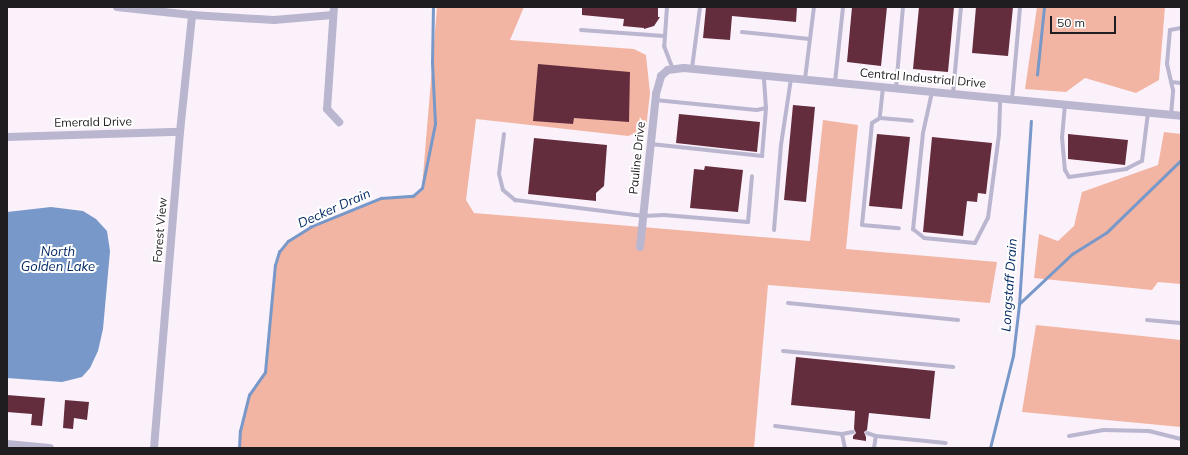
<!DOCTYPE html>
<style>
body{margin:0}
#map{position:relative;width:1188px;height:455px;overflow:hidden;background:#fbf1fa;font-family:Mulish,sans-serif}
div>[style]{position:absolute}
.green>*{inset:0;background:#f3b5a3}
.water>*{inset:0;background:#7898c9}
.stream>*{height:2.5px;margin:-1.25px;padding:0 1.25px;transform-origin:1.25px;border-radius:1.25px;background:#7898c9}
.building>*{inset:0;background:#642d3e}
.lane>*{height:4px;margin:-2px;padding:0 2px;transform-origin:2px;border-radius:2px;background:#bab6d0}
.street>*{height:8px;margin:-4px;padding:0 4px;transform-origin:4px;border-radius:4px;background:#bab6d0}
span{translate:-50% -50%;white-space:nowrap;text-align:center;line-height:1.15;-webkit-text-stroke:4px #fff;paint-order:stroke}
.street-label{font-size:12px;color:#201d20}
.water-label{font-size:13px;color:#022964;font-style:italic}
.frame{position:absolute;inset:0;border:8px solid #201d20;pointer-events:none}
.scale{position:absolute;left:1050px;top:16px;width:66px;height:18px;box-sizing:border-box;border:2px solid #201d20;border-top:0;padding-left:5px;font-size:12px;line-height:14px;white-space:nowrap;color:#201d20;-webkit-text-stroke:3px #fff;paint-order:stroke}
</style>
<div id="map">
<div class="green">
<i style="clip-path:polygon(437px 7px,524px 7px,510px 40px,634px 49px,646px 55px,650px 93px,646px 129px,628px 136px,476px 119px,466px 200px,474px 213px,810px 241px,823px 120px,858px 125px,846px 249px,997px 262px,990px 303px,768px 285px,754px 448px,239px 448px,240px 431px,249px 395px,265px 372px,275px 265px,279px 252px,288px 241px,310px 227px,381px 198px,413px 196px,422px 188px)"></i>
<i style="clip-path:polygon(1037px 7px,1165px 7px,1159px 80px,1136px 93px,1085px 78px,1066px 92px,1025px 89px)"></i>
<i style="clip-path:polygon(1164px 132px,1181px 134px,1181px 284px,1158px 282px,1152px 290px,1034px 278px,1039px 234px,1058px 241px,1074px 226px,1082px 192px,1158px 165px)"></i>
<i style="clip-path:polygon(1036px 325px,1181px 340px,1181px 427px,1022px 412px)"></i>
</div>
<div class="water">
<i style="clip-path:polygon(51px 207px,83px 211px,96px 219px,107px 231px,110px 251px,103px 329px,98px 351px,90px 368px,82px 377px,62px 382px,7px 378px,7px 212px)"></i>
</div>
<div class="stream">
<i style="left:1037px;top:75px;width:68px;rotate:-84.1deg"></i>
<i style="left:1019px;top:304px;width:73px;rotate:-43.3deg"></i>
<i style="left:1072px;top:254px;width:40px;rotate:-32deg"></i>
<i style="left:1106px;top:233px;width:105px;rotate:-44.2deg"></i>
<i style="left:239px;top:448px;width:17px;rotate:-87deg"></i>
<i style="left:240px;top:431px;width:37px;rotate:-76deg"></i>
<i style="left:249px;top:395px;width:28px;rotate:-55deg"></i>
<i style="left:265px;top:372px;width:107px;rotate:-84.7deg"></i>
<i style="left:275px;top:265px;width:14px;rotate:-73deg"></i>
<i style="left:279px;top:252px;width:14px;rotate:-51deg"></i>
<i style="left:288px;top:241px;width:26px;rotate:-32deg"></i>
<i style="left:310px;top:227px;width:77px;rotate:-22.2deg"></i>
<i style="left:381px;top:198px;width:32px;rotate:-4deg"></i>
<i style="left:413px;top:196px;width:12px;rotate:-42deg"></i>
<i style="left:422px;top:188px;width:65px;rotate:-78.5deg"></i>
<i style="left:435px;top:124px;width:61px;rotate:-92.8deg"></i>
<i style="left:432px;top:63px;width:56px;rotate:-89deg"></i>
<i style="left:990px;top:448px;width:95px;rotate:-76deg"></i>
<i style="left:1013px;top:356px;width:51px;rotate:-83.3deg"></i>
<i style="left:1019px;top:305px;width:184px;rotate:-86.3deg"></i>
</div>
<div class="building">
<i style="clip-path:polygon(582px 7px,658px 7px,658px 17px,660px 17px,654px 26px,644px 29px,644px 28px,623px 26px,624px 19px,582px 15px)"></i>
<i style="clip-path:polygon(706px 7px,797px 7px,796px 22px,732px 16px,730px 40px,703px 38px)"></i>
<i style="clip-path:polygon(852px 7px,887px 7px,881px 66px,847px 62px)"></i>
<i style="clip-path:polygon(919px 7px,954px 7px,948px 72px,913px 69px)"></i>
<i style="clip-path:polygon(976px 7px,1013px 7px,1008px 56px,972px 53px)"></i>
<i style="clip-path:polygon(538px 64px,630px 72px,629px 122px,574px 118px,573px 124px,533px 121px)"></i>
<i style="clip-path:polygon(793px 105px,815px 107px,806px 202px,784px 200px)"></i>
<i style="clip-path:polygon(679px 114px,760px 122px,757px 152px,676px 143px)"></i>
<i style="clip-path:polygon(877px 134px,910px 137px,902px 209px,869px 206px)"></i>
<i style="clip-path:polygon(1068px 134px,1128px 140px,1125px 165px,1068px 159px)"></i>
<i style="clip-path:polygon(932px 137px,992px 143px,986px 194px,978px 193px,977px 202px,967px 201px,963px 236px,923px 232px)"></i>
<i style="clip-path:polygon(534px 138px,607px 145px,604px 186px,596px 193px,596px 201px,528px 194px)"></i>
<i style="clip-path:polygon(705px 166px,743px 170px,738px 212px,690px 208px,694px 169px,704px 170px)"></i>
<i style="clip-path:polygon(796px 357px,935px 371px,930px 419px,869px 413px,867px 430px,864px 432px,866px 437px,866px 441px,853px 439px,853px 436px,856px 433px,854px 429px,855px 411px,791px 405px)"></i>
<i style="clip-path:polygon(7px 395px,45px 398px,42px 426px,31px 425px,32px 414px,7px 412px)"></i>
<i style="clip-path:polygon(65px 400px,89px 402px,87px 420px,74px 418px,73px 429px,63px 428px)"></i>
</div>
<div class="lane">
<i style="left:667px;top:7px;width:39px;rotate:94deg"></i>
<i style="left:664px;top:46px;width:25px;rotate:69deg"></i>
<i style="left:581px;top:30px;width:83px;rotate:4.1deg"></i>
<i style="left:742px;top:32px;width:68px;rotate:5.9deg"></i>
<i style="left:692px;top:68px;width:62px;rotate:-82.5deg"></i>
<i style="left:805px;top:79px;width:73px;rotate:-82.9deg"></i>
<i style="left:835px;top:82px;width:75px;rotate:-83.9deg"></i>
<i style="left:1171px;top:82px;width:10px;rotate:6deg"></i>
<i style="left:883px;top:87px;width:31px;rotate:96deg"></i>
<i style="left:880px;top:118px;width:32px;rotate:5deg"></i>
<i style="left:896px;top:88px;width:81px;rotate:-85.1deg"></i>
<i style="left:932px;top:92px;width:42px;rotate:102.4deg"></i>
<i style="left:923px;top:133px;width:97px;rotate:95.9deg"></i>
<i style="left:913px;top:229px;width:14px;rotate:39deg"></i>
<i style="left:924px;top:238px;width:51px;rotate:5.6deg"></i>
<i style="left:975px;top:243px;width:28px;rotate:-63deg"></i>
<i style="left:988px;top:218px;width:85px;rotate:-82.5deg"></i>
<i style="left:999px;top:134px;width:35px;rotate:-88deg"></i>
<i style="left:953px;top:93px;width:86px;rotate:-84.7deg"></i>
<i style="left:1012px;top:99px;width:92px;rotate:-85deg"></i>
<i style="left:655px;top:100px;width:102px;rotate:5.6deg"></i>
<i style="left:757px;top:110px;width:9px;rotate:-13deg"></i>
<i style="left:766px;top:108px;width:32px;rotate:-94deg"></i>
<i style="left:1065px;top:104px;width:33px;rotate:95deg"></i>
<i style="left:1062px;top:137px;width:33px;rotate:85deg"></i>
<i style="left:1065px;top:170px;width:8px;rotate:60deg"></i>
<i style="left:1069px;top:177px;width:58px;rotate:-8deg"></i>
<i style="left:1126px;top:169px;width:18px;rotate:-27deg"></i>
<i style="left:1142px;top:161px;width:48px;rotate:-82.9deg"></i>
<i style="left:1171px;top:115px;width:25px;rotate:-85deg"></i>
<i style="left:1173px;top:90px;width:27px;rotate:-103deg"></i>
<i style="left:1167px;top:64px;width:34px;rotate:-85deg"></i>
<i style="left:1170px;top:30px;width:11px;rotate:-10deg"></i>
<i style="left:880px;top:118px;width:9px;rotate:148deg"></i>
<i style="left:872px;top:123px;width:102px;rotate:95.6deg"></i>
<i style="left:862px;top:225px;width:37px;rotate:5deg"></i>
<i style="left:504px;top:134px;width:40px;rotate:97.1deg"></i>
<i style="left:499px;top:174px;width:16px;rotate:76deg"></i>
<i style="left:503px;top:190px;width:16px;rotate:40deg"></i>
<i style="left:515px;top:200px;width:129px;rotate:7.1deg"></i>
<i style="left:643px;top:216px;width:21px;rotate:-3deg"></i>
<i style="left:664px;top:215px;width:84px;rotate:4.8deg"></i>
<i style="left:748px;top:222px;width:46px;rotate:-85deg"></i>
<i style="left:651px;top:144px;width:112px;rotate:6.2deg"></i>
<i style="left:762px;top:156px;width:48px;rotate:-85.2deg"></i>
<i style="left:774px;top:230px;width:85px;rotate:-85.3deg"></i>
<i style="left:781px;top:145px;width:67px;rotate:-81.4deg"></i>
<i style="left:788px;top:303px;width:171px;rotate:5.7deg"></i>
<i style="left:1147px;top:320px;width:34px;rotate:5deg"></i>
<i style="left:783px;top:351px;width:171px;rotate:5.4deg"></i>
<i style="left:775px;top:426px;width:67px;rotate:6.8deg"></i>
<i style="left:842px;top:434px;width:11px;rotate:-10deg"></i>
<i style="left:867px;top:433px;width:9px;rotate:18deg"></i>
<i style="left:876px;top:436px;width:70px;rotate:5.7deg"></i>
<i style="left:842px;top:434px;width:14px;rotate:78deg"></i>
<i style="left:1069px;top:436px;width:35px;rotate:-10deg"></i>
<i style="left:1103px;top:430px;width:46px;rotate:1.2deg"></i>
<i style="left:1149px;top:431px;width:33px;rotate:14deg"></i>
<i style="left:874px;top:448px;width:12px;rotate:-81deg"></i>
</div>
<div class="street">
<i style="left:117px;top:7px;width:75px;rotate:6.1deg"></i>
<i style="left:192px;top:15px;width:82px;rotate:3.5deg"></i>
<i style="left:274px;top:20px;width:59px;rotate:-4.8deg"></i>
<i style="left:334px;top:7px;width:102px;rotate:93.9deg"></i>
<i style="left:327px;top:109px;width:18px;rotate:47deg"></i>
<i style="left:7px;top:137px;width:173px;rotate:-1.7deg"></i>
<i style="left:640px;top:247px;width:154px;rotate:-84deg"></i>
<i style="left:656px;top:94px;width:19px;rotate:-74deg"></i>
<i style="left:661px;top:76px;width:9px;rotate:-41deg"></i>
<i style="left:668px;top:70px;width:16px;rotate:-7deg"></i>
<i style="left:684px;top:68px;width:499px;rotate:5.5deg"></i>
<i style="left:7px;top:444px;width:43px;rotate:5.3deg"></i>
<i style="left:154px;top:448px;width:317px;rotate:-85.3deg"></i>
<i style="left:180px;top:132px;width:118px;rotate:-84.1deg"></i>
</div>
<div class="street-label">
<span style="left:923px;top:78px;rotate:5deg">Central Industrial Drive</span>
<span style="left:93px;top:122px;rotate:-1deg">Emerald Drive</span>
<span style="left:637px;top:158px;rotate:-84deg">Pauline Drive</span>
<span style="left:160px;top:230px;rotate:-85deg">Forest View</span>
</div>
<div class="water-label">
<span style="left:334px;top:208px;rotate:-24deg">Decker Drain</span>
<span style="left:58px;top:259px">North<br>Golden Lake</span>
<span style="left:1009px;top:285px;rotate:-86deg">Longstaff Drain</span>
</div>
<div class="frame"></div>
<div class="scale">50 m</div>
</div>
